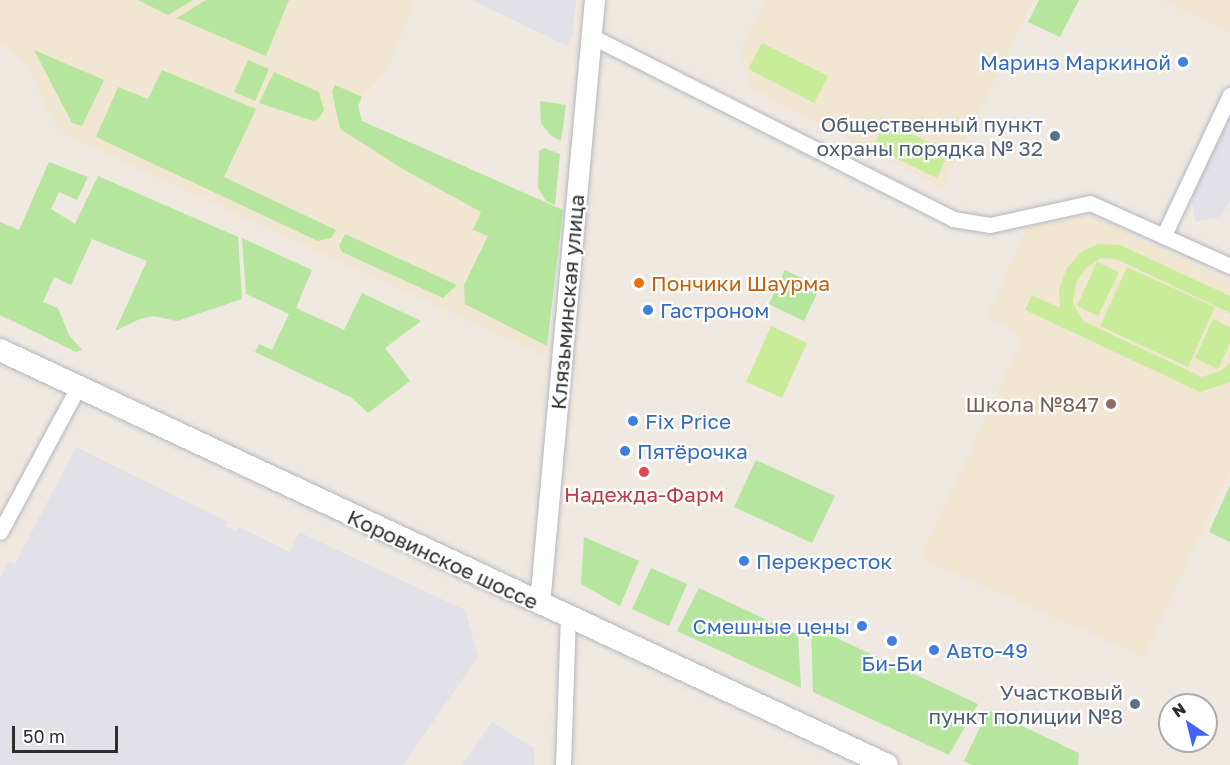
<!DOCTYPE html>
<meta charset="utf-8">
<style>
body{margin:0}
#map{position:relative;width:1230px;height:765px;overflow:hidden;background:#efe9e1;font-family:"Golos Text",sans-serif}
div>[style]{position:absolute}
.industrial>*{inset:0;background:#e3e1e8}
.education>*{inset:0;background:#f0e6d1}
.green>*{inset:0;background:#b6e59e}
.pitch>*{inset:0;background:#c9ec9a}
.roads{filter:drop-shadow(0 0 2px #b4b7c1) drop-shadow(0 0 2px #b4b7c1)}
.minor>*{height:15px;margin:-7.5px;padding:0 7.5px;transform-origin:7.5px;border-radius:7.5px;background:#fff}
.tertiary>*{height:20px;margin:-10px;padding:0 10px;transform-origin:10px;border-radius:10px;background:#fff}
.secondary>*{height:22px;margin:-11px;padding:0 11px;transform-origin:11px;border-radius:11px;background:#fff}
.dots>*{width:16px;height:16px;translate:-50% -50%;box-sizing:border-box;border:3px solid #fff;border-radius:50%}
span{translate:-50% -50%;white-space:nowrap;text-align:center;line-height:1.15;-webkit-text-stroke:4.5px #fff;paint-order:stroke}
.shop-label{font-size:21px;color:#366cbe}
.right{translate:-100% -50%;text-align:right}
.left{translate:0 -50%;text-align:left}
.service-label{font-size:21px;color:#4e5e75}
.food-label{font-size:21px;color:#c56008}
.street-label{font-size:21px;color:#2e2e2e}
.education-label{font-size:21px;color:#785e54}
.health-label{font-size:21px;color:#be3a42}
.north{position:absolute;left:1158px;top:693px;width:60px;height:60px;box-sizing:border-box;background:#fff;border:2px solid #ababab;border-radius:50%;rotate:325deg;font-size:16px;font-weight:700;line-height:24px;text-align:center;color:#2e2e2e}
.north::after{content:'';display:block;margin:auto;width:21px;height:27px;background:#4264fb;clip-path:polygon(50% 0,100% 100%,50% 72%,0 100%)}
.scale{position:absolute;left:12px;top:726px;width:106px;height:27px;box-sizing:border-box;border:3px solid #2e2e2e;border-top:0;padding-left:8px;font-size:18px;line-height:21px;white-space:nowrap;color:#2e2e2e;-webkit-text-stroke:4px #fff;paint-order:stroke}
</style>
<div id="map">
<div class="industrial">
<i style="clip-path:polygon(472px 0,576px 0,573px 34px,567px 46px)"></i>
<i style="clip-path:polygon(1230px 110px,1230px 200px,1222px 216px,1195px 222px,1191px 193px)"></i>
<i style="clip-path:polygon(76px 447px,228px 522px,226px 526px,236px 531px,239px 527px,290px 552px,299px 532px,465px 610px,478px 657px,403px 765px,0 765px,0 578px,9px 561px,15px 564px)"></i>
<i style="clip-path:polygon(492px 722px,534px 748px,534px 765px,462px 765px)"></i>
</div>
<div class="education">
<i style="clip-path:polygon(0 0,415px 0,387px 71px,362px 97px,359px 115px,362px 122px,563px 210px,545px 356px,68px 136px,52px 120px,26px 63px,0 44px)"></i>
<i style="clip-path:polygon(765px 0,1033px 0,943px 188px,751px 88px,740px 51px)"></i>
<i style="clip-path:polygon(1162px 0,1230px 0,1230px 32px)"></i>
<i style="clip-path:polygon(1081px 216px,1097px 218px,1230px 282px,1230px 471px,1144px 657px,920px 558px,1023px 337px,987px 316px,1027px 227px)"></i>
</div>
<div class="green">
<i style="clip-path:polygon(138px 0,193px 0,168px 15px)"></i>
<i style="clip-path:polygon(206px 0,289px 0,266px 56px,177px 18px)"></i>
<i style="clip-path:polygon(1039px 0,1079px 0,1060px 37px,1028px 22px)"></i>
<i style="clip-path:polygon(34px 50px,104px 80px,82px 126px,72px 123px)"></i>
<i style="clip-path:polygon(248px 60px,269px 69px,255px 101px,234px 92px)"></i>
<i style="clip-path:polygon(162px 70px,256px 109px,224px 177px,336px 230px,331px 238px,318px 241px,96px 137px,118px 87px,148px 99px)"></i>
<i style="clip-path:polygon(274px 72px,319px 92px,324px 110px,318px 119px,313px 121px,259px 103px)"></i>
<i style="clip-path:polygon(335px 85px,362px 97px,358px 106px,362px 121px,563px 210px,547px 346px,465px 304px,464px 285px,488px 236px,473px 230px,481px 212px,408px 172px,340px 129px,332px 91px)"></i>
<i style="clip-path:polygon(540px 101px,566px 105px,561px 141px,550px 135px,541px 123px)"></i>
<i style="clip-path:polygon(544px 148px,560px 154px,555px 205px,546px 201px,538px 188px,539px 151px)"></i>
<i style="clip-path:polygon(49px 162px,88px 177px,77px 200px,59px 192px,51px 209px,75px 224px,98px 176px,238px 237px,242px 299px,177px 321px,153px 316px,140px 319px,115px 331px,147px 261px,92px 239px,71px 285px,54px 277px,43px 302px,58px 308px,69px 335px,82px 350px,76px 352px,0 315px,0 222px,19px 230px)"></i>
<i style="clip-path:polygon(345px 234px,457px 285px,443px 298px,342px 252px,339px 246px)"></i>
<i style="clip-path:polygon(242px 238px,312px 270px,296px 308px,344px 330px,362px 293px,421px 321px,385px 348px,410px 381px,368px 413px,352px 398px,255px 352px,259px 344px,272px 350px,289px 314px,246px 294px)"></i>
<i style="clip-path:polygon(785px 270px,820px 287px,804px 321px,769px 304px)"></i>
<i style="clip-path:polygon(756px 460px,835px 496px,812px 543px,734px 507px)"></i>
<i style="clip-path:polygon(1230px 485px,1230px 542px,1209px 532px)"></i>
<i style="clip-path:polygon(584px 537px,639px 561px,620px 606px,581px 584px)"></i>
<i style="clip-path:polygon(651px 568px,687px 584px,669px 626px,632px 609px)"></i>
<i style="clip-path:polygon(699px 588px,798px 635px,801px 688px,677px 631px)"></i>
<i style="clip-path:polygon(811px 626px,978px 704px,949px 755px,813px 692px)"></i>
<i style="clip-path:polygon(988px 710px,1079px 753px,1078px 765px,972px 765px,964px 761px)"></i>
</div>
<div class="pitch">
<i style="clip-path:polygon(762px 43px,828px 76px,814px 103px,748px 69px)"></i>
<i style="clip-path:polygon(886px 122px,949px 152px,937px 178px,873px 147px)"></i>
<i style="clip-path:polygon(1099px 244px,1120px 245px,1230px 296px,1230px 313px,1116px 259px,1101px 258px,1085px 269px,1076px 283px,1073px 302px,1083px 321px,1202px 377px,1220px 371px,1230px 363px,1230px 382px,1200px 392px,1025px 310px,1032px 295px,1060px 308px,1059px 289px,1067px 268px,1082px 251px)"></i>
<i style="clip-path:polygon(1097px 262px,1119px 272px,1098px 316px,1077px 306px)"></i>
<i style="clip-path:polygon(1127px 267px,1215px 307px,1188px 367px,1100px 326px)"></i>
<i style="clip-path:polygon(1213px 319px,1230px 327px,1230px 343px,1218px 369px,1195px 358px)"></i>
<i style="clip-path:polygon(771px 326px,807px 343px,782px 398px,746px 382px)"></i>
</div>
<div class="roads">
<div class="minor">
<i style="left:591px;top:36px;width:406px;rotate:26.8deg"></i>
<i style="left:953px;top:219px;width:37px;rotate:9deg"></i>
<i style="left:990px;top:225px;width:102px;rotate:-12.4deg"></i>
<i style="left:1090px;top:203px;width:154px;rotate:24.2deg"></i>
<i style="left:1164px;top:235px;width:155px;rotate:-64.8deg"></i>
<i style="left:0;top:532px;width:165px;rotate:-61.7deg"></i>
<i style="left:563px;top:765px;width:148px;rotate:-88.1deg"></i>
</div>
<div class="tertiary">
<i style="left:540px;top:604px;width:606px;rotate:-84.8deg"></i>
</div>
<div class="secondary">
<i style="left:0;top:350px;width:979px;rotate:25.07deg"></i>
</div>
</div>
<div class="dots">
<i style="left:1183px;top:62px;background:#3f7fe0"></i>
<i style="left:1055px;top:136px;background:#5c6f8a"></i>
<i style="left:639px;top:283px;background:#e8710a"></i>
<i style="left:648px;top:310px;background:#3f7fe0"></i>
<i style="left:1111px;top:404px;background:#8d6e63"></i>
<i style="left:633px;top:421px;background:#3f7fe0"></i>
<i style="left:625px;top:451px;background:#3f7fe0"></i>
<i style="left:644px;top:472px;background:#e0444e"></i>
<i style="left:744px;top:561px;background:#3f7fe0"></i>
<i style="left:862px;top:626px;background:#3f7fe0"></i>
<i style="left:892px;top:641px;background:#3f7fe0"></i>
<i style="left:934px;top:650px;background:#3f7fe0"></i>
<i style="left:1135px;top:704px;background:#5c6f8a"></i>
</div>
<div class="shop-label">
<span class="right" style="left:1171px;top:62px">Маринэ Маркиной</span>
<span class="left" style="left:660px;top:310px">Гастроном</span>
<span class="left" style="left:645px;top:421px">Fix Price</span>
<span class="left" style="left:637px;top:451px">Пятёрочка</span>
<span class="left" style="left:756px;top:561px">Перекресток</span>
<span class="right" style="left:850px;top:626px">Смешные цены</span>
<span class="left" style="left:946px;top:650px">Авто-49</span>
<span style="left:892px;top:663px">Би-Би</span>
</div>
<div class="service-label">
<span class="right" style="left:1043px;top:136px">Общественный пункт<br>охраны порядка № 32</span>
<span class="right" style="left:1123px;top:704px">Участковый<br>пункт полиции №8</span>
</div>
<div class="food-label">
<span class="left" style="left:651px;top:283px">Пончики Шаурма</span>
</div>
<div class="street-label">
<span style="left:567px;top:302px;rotate:-85deg">Клязьминская улица</span>
<span style="left:443px;top:559px;rotate:25deg">Коровинское шоссе</span>
</div>
<div class="education-label">
<span class="right" style="left:1099px;top:404px">Школа №847</span>
</div>
<div class="health-label">
<span style="left:644px;top:494px">Надежда-Фарм</span>
</div>
<div class="north">N</div>
<div class="scale">50 m</div>
</div>
